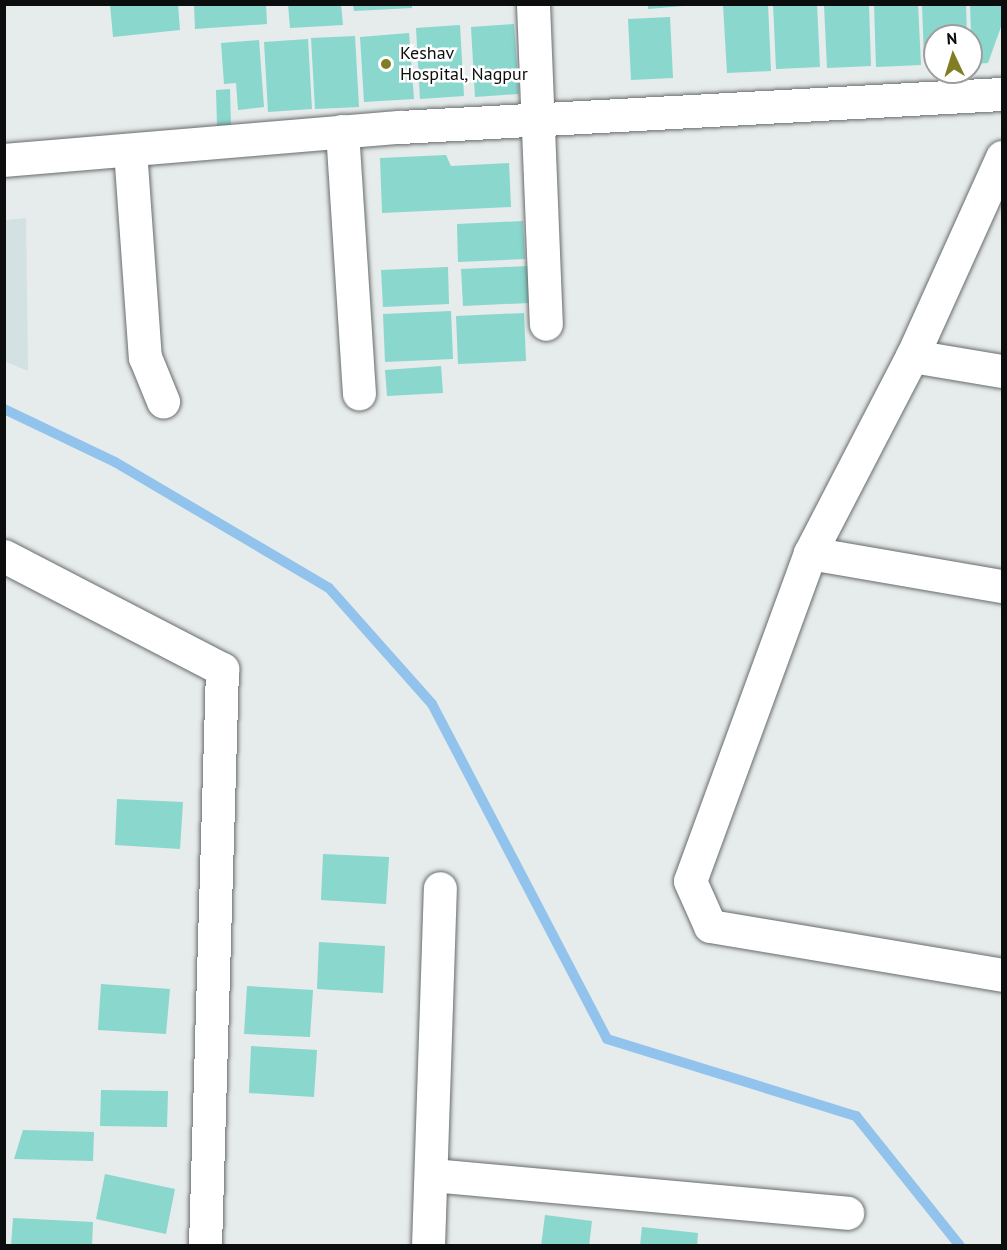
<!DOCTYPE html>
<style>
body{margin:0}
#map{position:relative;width:1007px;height:1250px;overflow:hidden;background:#e6ebeb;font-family:"PT Sans",sans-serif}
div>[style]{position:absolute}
.built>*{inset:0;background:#d3e1e2}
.stream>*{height:10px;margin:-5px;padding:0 5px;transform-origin:5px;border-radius:5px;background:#91c3ed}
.building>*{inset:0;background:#89d7cd}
.roads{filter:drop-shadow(0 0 2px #686c6d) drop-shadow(0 0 2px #686c6d)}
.minor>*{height:33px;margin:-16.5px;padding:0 16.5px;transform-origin:16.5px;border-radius:16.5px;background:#fff}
.dots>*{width:16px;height:16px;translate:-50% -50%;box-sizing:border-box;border:3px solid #fff;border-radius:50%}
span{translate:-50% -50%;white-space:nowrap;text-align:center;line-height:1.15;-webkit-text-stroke:5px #fff;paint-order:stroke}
.poi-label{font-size:18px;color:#0c0d0d}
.left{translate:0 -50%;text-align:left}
.frame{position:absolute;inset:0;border:6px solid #0c0d0d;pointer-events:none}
.north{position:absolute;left:923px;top:24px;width:60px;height:60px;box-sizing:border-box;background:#fff;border:2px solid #9e9e9e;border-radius:50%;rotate:356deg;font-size:16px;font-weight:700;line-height:24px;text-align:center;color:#0c0d0d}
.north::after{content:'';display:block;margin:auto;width:21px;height:27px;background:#817d24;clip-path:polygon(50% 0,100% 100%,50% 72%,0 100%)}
</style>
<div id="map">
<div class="built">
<i style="clip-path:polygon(26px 218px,28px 371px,4px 361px,5px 220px)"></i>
</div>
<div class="stream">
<i style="left:4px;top:409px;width:123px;rotate:25.5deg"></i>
<i style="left:115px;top:462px;width:248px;rotate:30.5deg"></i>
<i style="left:329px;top:588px;width:155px;rotate:48.4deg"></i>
<i style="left:432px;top:704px;width:378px;rotate:62.4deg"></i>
<i style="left:607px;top:1039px;width:261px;rotate:17.2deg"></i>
<i style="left:856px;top:1116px;width:166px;rotate:51.3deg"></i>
</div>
<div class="building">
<i style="clip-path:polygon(110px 4px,178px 4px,180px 30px,113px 37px)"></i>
<i style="clip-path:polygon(194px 4px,266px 4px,267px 24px,195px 29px)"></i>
<i style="clip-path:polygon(288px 4px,341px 4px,343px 25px,290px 28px)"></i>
<i style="clip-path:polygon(353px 4px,412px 4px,412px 8px,354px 11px)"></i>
<i style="clip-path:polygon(648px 4px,683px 4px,683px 6px,648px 9px)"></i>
<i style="clip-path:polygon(768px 4px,771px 71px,727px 73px,723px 5px)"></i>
<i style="clip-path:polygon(773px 4px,817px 4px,820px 67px,776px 69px)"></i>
<i style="clip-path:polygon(874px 4px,918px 4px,921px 65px,876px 67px)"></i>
<i style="clip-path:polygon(922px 4px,966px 4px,967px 36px,935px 36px,935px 59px,924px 59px)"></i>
<i style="clip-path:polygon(970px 4px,1002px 4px,1002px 24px,988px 63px,972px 64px)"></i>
<i style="clip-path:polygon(824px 5px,869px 5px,871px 66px,827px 68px)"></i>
<i style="clip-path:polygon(670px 17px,673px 78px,631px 80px,628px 19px)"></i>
<i style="clip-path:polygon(514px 24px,519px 94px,475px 97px,471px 27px)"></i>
<i style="clip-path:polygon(460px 25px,464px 96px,420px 99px,416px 28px)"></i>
<i style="clip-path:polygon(409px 33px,414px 99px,364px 102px,360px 37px)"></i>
<i style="clip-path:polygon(355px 36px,359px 107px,315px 109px,311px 38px)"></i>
<i style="clip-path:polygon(308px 39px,312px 109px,268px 112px,264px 42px)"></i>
<i style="clip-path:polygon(259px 40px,264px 107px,238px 110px,236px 83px,224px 84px,221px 43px)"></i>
<i style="clip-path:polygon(230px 89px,231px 125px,217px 126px,216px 90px)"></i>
<i style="clip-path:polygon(446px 155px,451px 166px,509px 163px,511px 207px,382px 213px,380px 158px)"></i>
<i style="clip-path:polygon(523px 221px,525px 259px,458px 262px,457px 224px)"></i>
<i style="clip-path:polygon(528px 266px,529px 303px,463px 306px,461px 269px)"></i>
<i style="clip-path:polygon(448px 267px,449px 304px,383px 307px,381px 270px)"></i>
<i style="clip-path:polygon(451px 311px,453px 359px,385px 362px,383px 314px)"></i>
<i style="clip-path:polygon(524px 313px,526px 361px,458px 364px,456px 316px)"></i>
<i style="clip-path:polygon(441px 366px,443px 393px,387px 396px,385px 370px)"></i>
<i style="clip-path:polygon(117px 799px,183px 802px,180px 849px,115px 845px)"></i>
<i style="clip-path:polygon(323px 854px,389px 857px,386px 904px,321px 900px)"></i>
<i style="clip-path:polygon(319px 942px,385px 946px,383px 993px,317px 989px)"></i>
<i style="clip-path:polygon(101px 984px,170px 989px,166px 1034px,98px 1030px)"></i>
<i style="clip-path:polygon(247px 986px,313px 990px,310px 1037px,244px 1034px)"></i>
<i style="clip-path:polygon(251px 1046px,317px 1050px,314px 1097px,249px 1093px)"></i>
<i style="clip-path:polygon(101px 1090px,168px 1091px,167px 1127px,100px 1126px)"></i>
<i style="clip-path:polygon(23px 1130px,94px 1132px,93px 1161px,14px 1159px)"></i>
<i style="clip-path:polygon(105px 1174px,175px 1189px,166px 1234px,96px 1219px)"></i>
<i style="clip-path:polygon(545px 1215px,592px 1221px,589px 1246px,541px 1246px)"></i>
<i style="clip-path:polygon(13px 1218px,93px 1222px,92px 1246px,11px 1246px)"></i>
<i style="clip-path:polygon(642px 1227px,698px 1233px,697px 1246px,640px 1246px)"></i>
</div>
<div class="roads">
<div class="minor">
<i style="left:533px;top:4px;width:320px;rotate:87.7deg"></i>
<i style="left:342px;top:131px;width:263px;rotate:86.3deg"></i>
<i style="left:130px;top:150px;width:208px;rotate:85.9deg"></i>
<i style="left:145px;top:357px;width:48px;rotate:67.8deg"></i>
<i style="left:1002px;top:157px;width:218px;rotate:114.3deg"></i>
<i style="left:912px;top:356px;width:222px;rotate:117.4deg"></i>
<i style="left:810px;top:553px;width:349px;rotate:110.1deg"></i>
<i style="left:690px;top:881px;width:49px;rotate:66deg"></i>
<i style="left:710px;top:926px;width:296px;rotate:9.5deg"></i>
<i style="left:4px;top:160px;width:397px;rotate:-4.8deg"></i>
<i style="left:400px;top:127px;width:603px;rotate:-3.14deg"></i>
<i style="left:912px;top:356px;width:91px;rotate:9.5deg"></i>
<i style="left:810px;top:553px;width:195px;rotate:9.8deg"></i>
<i style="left:4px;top:556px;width:246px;rotate:27.4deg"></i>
<i style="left:222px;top:669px;width:577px;rotate:91.69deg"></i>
<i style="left:432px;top:1175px;width:417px;rotate:5.2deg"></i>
<i style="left:428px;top:1246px;width:358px;rotate:-88.1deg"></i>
</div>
</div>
<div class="dots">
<i style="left:386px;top:64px;background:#817d24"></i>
</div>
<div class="poi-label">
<span class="left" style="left:400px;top:64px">Keshav<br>Hospital, Nagpur</span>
</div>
<div class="frame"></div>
<div class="north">N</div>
</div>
